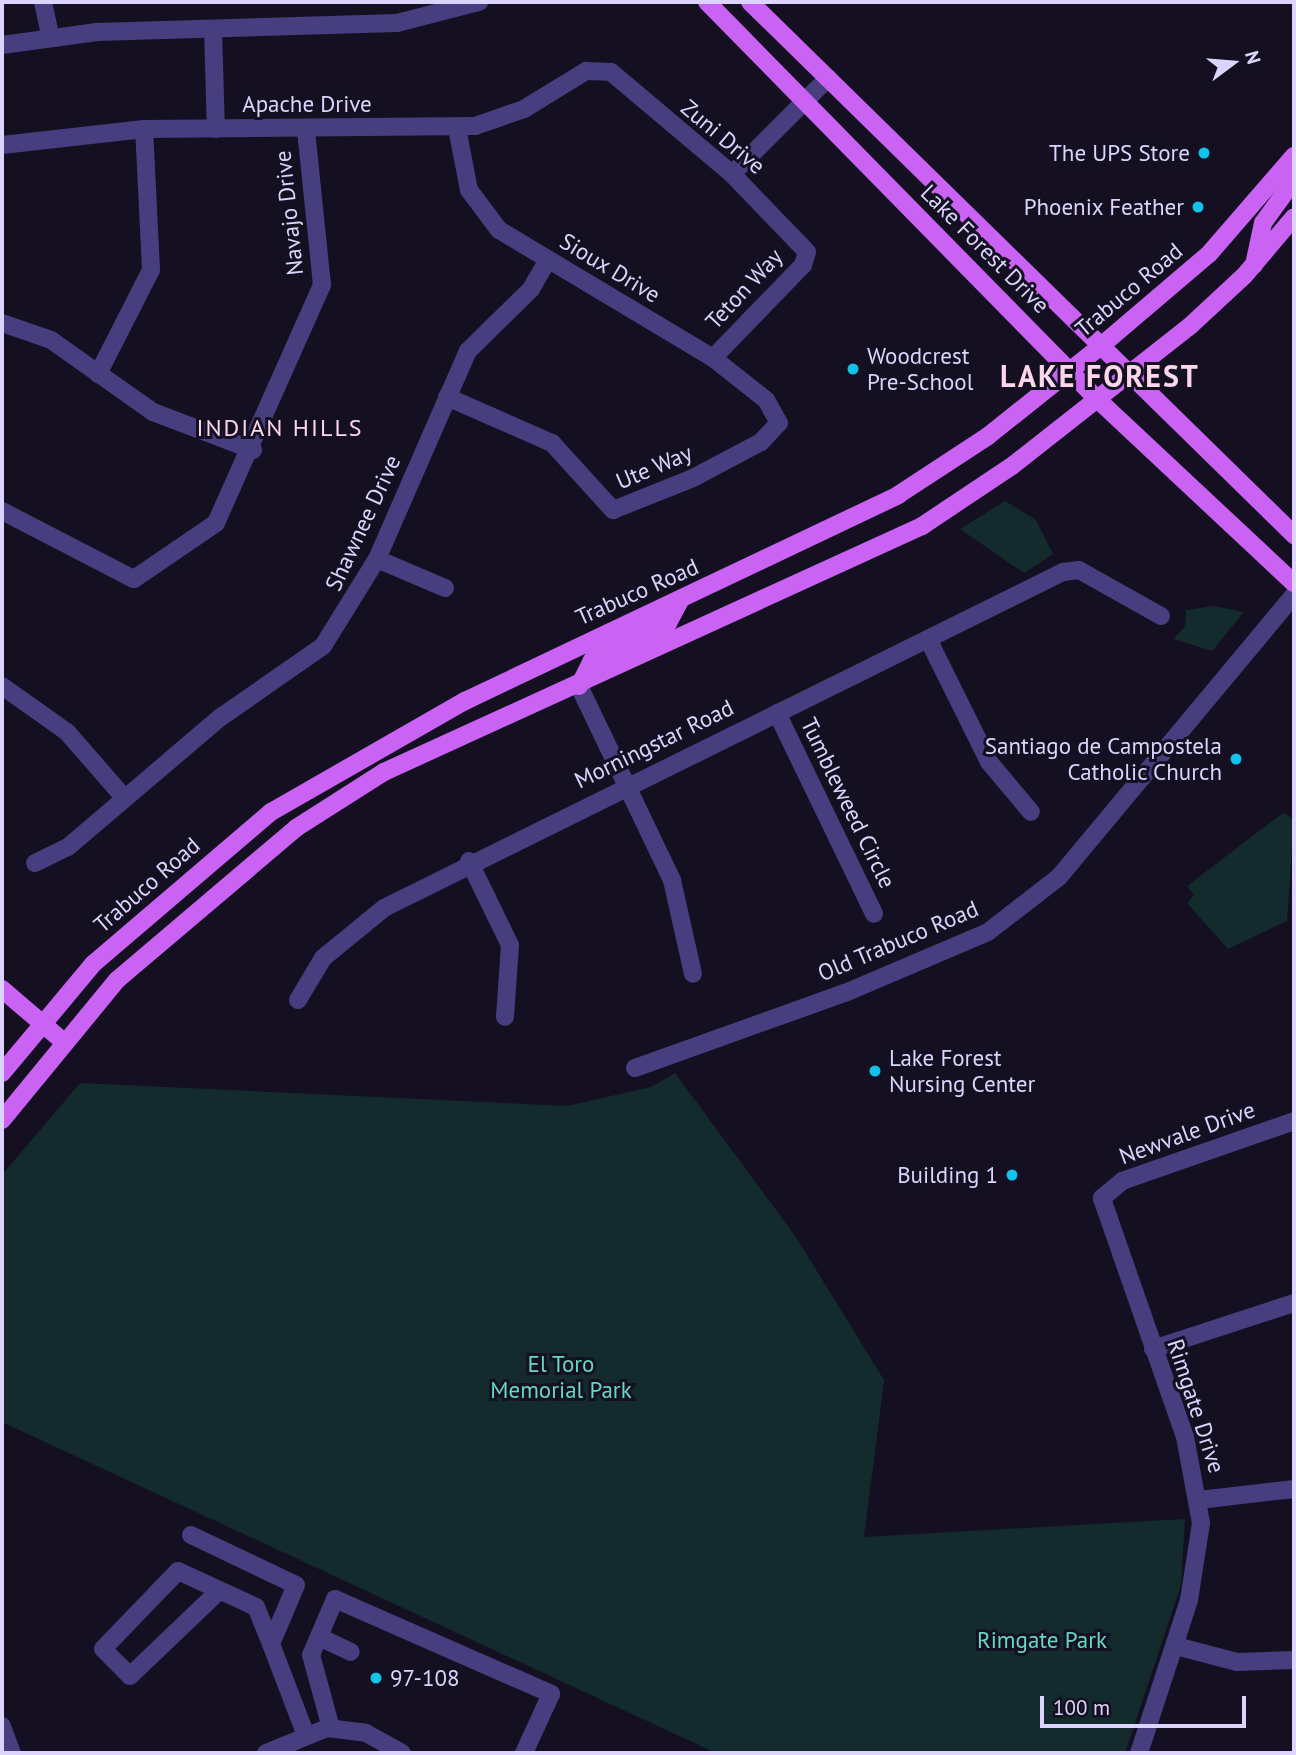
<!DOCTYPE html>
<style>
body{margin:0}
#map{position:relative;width:1296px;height:1755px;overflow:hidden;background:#141022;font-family:"PT Sans",sans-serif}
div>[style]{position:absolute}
.green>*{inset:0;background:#132b2c}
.minor>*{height:18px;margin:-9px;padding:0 9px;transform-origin:9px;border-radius:9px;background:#463e7e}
.major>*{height:18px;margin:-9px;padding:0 9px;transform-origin:9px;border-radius:9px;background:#ca63f4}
.dots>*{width:19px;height:19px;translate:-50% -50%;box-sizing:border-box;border:4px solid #141022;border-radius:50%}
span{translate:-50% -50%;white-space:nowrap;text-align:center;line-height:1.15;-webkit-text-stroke:6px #141022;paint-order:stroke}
.street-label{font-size:23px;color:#dcd4fc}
.poi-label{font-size:23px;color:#dcd4fc}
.right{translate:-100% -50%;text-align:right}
.left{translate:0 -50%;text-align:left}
.park-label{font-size:23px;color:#65d7c4}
.neighbourhood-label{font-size:24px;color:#fcd6eb;letter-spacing:2px}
.district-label{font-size:30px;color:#fcd6eb;font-weight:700;letter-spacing:2px}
.frame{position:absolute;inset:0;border:4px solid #dcd4fc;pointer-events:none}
.north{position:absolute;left:1198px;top:28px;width:70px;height:70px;-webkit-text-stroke:5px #141022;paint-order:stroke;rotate:74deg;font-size:19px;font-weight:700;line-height:28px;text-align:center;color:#dcd4fc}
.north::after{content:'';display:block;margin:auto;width:24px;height:32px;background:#dcd4fc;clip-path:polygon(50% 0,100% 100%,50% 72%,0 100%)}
.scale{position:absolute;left:1040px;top:1696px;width:206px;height:32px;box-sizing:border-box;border:4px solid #dcd4fc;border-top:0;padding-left:9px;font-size:21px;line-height:24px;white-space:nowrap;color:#dcd4fc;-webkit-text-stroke:5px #141022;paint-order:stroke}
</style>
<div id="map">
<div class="green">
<i style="clip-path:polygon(1005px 501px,1036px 520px,1053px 554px,1024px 573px,960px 529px)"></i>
<i style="clip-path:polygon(1214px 606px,1244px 612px,1212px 651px,1174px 639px,1185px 626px,1186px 610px)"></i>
<i style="clip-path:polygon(1283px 813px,1294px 819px,1287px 921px,1228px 949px,1187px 903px,1194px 895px,1187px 886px)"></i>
<i style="clip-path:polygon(675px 1073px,796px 1237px,884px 1380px,864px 1537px,1185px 1519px,1181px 1585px,1125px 1753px,716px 1753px,2px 1422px,2px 1175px,80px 1083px,567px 1106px,651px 1087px)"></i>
</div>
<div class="minor">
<i style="left:43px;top:2px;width:35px;rotate:78deg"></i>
<i style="left:213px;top:30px;width:99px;rotate:88.3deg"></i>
<i style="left:2px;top:45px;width:96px;rotate:-7.8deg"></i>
<i style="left:97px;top:32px;width:300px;rotate:-1.7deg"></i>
<i style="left:397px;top:23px;width:85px;rotate:-14.4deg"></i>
<i style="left:2px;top:145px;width:143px;rotate:-6.4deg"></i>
<i style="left:144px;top:129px;width:331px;rotate:-0.5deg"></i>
<i style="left:475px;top:126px;width:52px;rotate:-19.1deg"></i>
<i style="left:524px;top:109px;width:73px;rotate:-31.5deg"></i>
<i style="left:586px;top:71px;width:25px;rotate:2deg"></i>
<i style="left:611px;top:72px;width:158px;rotate:40.1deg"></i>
<i style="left:732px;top:174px;width:108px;rotate:46.1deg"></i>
<i style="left:807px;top:252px;width:14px;rotate:107deg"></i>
<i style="left:803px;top:265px;width:129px;rotate:134.1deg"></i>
<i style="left:732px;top:174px;width:136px;rotate:-45deg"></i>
<i style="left:2px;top:323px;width:52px;rotate:19.1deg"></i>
<i style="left:51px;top:340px;width:125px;rotate:35.2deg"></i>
<i style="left:153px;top:412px;width:107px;rotate:20.8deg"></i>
<i style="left:98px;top:374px;width:117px;rotate:-63deg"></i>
<i style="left:151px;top:270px;width:141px;rotate:-92.8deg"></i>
<i style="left:447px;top:397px;width:115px;rotate:23.7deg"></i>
<i style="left:552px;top:443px;width:91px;rotate:47.7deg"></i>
<i style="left:613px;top:510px;width:86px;rotate:-21.8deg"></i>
<i style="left:693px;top:478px;width:77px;rotate:-27.9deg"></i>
<i style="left:761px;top:442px;width:26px;rotate:-47deg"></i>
<i style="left:779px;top:423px;width:26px;rotate:-119deg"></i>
<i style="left:766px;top:400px;width:68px;rotate:-141.6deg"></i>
<i style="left:713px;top:358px;width:249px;rotate:-149.1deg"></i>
<i style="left:499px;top:230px;width:50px;rotate:-126.9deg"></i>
<i style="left:469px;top:190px;width:63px;rotate:-101deg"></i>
<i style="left:2px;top:511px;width:148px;rotate:27.3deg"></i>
<i style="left:134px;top:579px;width:99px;rotate:-34.3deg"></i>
<i style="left:216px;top:523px;width:261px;rotate:-66deg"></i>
<i style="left:322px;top:285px;width:156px;rotate:-95.9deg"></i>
<i style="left:377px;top:559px;width:74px;rotate:23.1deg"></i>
<i style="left:928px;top:639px;width:137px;rotate:63.6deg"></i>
<i style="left:989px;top:762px;width:65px;rotate:50deg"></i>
<i style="left:2px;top:686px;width:80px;rotate:35.3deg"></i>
<i style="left:67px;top:732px;width:84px;rotate:48.9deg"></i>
<i style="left:579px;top:686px;width:215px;rotate:64.4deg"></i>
<i style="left:672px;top:880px;width:96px;rotate:77.4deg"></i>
<i style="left:777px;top:713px;width:223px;rotate:64.2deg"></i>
<i style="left:469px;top:861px;width:93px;rotate:64deg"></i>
<i style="left:510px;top:945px;width:72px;rotate:94deg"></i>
<i style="left:35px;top:863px;width:37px;rotate:-26deg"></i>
<i style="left:68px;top:847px;width:201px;rotate:-40.4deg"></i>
<i style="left:221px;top:717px;width:124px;rotate:-34.8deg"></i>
<i style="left:323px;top:646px;width:102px;rotate:-58.2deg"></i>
<i style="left:377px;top:559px;width:227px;rotate:-66.4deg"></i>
<i style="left:468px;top:351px;width:88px;rotate:-44.5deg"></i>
<i style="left:531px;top:289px;width:34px;rotate:-60deg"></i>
<i style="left:298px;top:1000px;width:49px;rotate:-59.2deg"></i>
<i style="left:323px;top:958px;width:79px;rotate:-39.3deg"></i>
<i style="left:384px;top:908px;width:758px;rotate:-26.33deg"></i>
<i style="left:1063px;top:572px;width:16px;rotate:-7deg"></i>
<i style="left:1079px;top:570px;width:94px;rotate:29.3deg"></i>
<i style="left:635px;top:1068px;width:223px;rotate:-19.7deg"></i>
<i style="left:845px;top:993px;width:155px;rotate:-23.1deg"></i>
<i style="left:988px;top:932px;width:90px;rotate:-37.8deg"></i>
<i style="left:1059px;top:877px;width:367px;rotate:-50.2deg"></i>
<i style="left:1153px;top:1349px;width:148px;rotate:-18.1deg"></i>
<i style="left:1199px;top:1500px;width:96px;rotate:-6.6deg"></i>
<i style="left:191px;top:1535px;width:116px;rotate:25.5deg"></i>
<i style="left:296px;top:1585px;width:64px;rotate:113deg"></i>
<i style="left:271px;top:1644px;width:40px;rotate:-112deg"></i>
<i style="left:256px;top:1607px;width:86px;rotate:-155.2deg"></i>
<i style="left:178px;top:1571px;width:108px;rotate:133.9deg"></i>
<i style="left:103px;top:1649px;width:38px;rotate:45deg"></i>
<i style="left:130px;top:1676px;width:123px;rotate:-43.7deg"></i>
<i style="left:319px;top:1637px;width:35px;rotate:25deg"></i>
<i style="left:271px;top:1644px;width:95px;rotate:69.1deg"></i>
<i style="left:1176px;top:1646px;width:63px;rotate:14.7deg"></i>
<i style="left:1237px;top:1662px;width:57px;rotate:-2deg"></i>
<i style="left:2px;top:1726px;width:29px;rotate:70deg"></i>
<i style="left:331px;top:1728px;width:76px;rotate:-105.3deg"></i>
<i style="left:311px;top:1655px;width:61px;rotate:-66.8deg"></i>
<i style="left:335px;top:1599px;width:236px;rotate:23.7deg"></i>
<i style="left:551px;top:1694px;width:65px;rotate:114.6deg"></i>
<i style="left:266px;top:1753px;width:66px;rotate:-22.3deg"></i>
<i style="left:327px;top:1728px;width:39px;rotate:7deg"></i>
<i style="left:366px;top:1733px;width:41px;rotate:29.1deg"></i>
<i style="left:1139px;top:1753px;width:161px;rotate:-71.9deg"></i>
<i style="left:1189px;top:1600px;width:78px;rotate:-81.1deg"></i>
<i style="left:1201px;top:1523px;width:87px;rotate:-100.5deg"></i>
<i style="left:1185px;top:1437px;width:253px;rotate:-109.2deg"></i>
<i style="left:1102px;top:1198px;width:26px;rotate:-40deg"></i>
<i style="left:1122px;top:1181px;width:182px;rotate:-19.2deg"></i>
</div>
<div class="major">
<i style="left:707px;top:2px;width:555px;rotate:45.51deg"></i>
<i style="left:1096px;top:398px;width:271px;rotate:43.1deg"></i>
<i style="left:750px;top:2px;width:762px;rotate:44.41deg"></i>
<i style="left:1254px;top:265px;width:43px;rotate:-77.9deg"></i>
<i style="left:1263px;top:223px;width:53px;rotate:-54.2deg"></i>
<i style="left:579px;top:686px;width:29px;rotate:-63deg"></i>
<i style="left:592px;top:660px;width:85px;rotate:-26deg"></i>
<i style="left:668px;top:623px;width:27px;rotate:-62deg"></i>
<i style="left:2px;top:989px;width:83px;rotate:40.6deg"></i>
<i style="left:2px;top:1073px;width:142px;rotate:-50.1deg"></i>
<i style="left:93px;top:964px;width:234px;rotate:-40.5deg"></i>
<i style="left:271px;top:812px;width:224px;rotate:-29.8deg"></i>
<i style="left:465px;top:701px;width:480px;rotate:-25.4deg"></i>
<i style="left:898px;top:495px;width:108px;rotate:-33.2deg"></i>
<i style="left:988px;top:436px;width:146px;rotate:-38.6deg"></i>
<i style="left:1102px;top:345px;width:140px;rotate:-40.4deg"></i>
<i style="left:1209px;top:254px;width:130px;rotate:-49.1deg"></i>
<i style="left:2px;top:1120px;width:181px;rotate:-50.6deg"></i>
<i style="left:117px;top:980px;width:235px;rotate:-40.3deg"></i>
<i style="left:296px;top:828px;width:104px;rotate:-32.5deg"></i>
<i style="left:384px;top:772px;width:592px;rotate:-24.57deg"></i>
<i style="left:922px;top:526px;width:108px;rotate:-33.7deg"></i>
<i style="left:1012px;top:466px;width:226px;rotate:-38.2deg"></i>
<i style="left:1190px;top:326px;width:74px;rotate:-42.8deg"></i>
<i style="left:1244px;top:276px;width:77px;rotate:-49.7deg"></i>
</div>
<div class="dots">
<i style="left:1204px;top:153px;background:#11c2eb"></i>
<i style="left:1198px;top:207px;background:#11c2eb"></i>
<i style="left:853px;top:369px;background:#11c2eb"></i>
<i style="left:1236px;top:759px;background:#11c2eb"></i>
<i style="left:875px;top:1071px;background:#11c2eb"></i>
<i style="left:1012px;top:1175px;background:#11c2eb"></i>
<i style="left:376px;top:1678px;background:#11c2eb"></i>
</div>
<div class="street-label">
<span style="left:307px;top:104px">Apache Drive</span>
<span style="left:723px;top:137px;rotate:40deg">Zuni Drive</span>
<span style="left:289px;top:213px;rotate:-96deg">Navajo Drive</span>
<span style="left:985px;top:249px;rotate:45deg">Lake Forest Drive</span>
<span style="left:610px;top:268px;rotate:31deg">Sioux Drive</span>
<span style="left:744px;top:289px;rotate:-47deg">Teton Way</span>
<span style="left:1129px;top:290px;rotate:-40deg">Trabuco Road</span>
<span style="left:654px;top:467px;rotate:-23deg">Ute Way</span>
<span style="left:363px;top:523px;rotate:-65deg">Shawnee Drive</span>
<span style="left:637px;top:592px;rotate:-24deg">Trabuco Road</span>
<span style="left:654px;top:744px;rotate:-26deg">Morningstar Road</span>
<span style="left:848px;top:803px;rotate:64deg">Tumbleweed Circle</span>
<span style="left:147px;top:885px;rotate:-41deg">Trabuco Road</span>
<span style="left:898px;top:941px;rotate:-23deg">Old Trabuco Road</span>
<span style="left:1187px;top:1133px;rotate:-20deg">Newvale Drive</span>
<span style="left:1196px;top:1406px;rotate:72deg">Rimgate Drive</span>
</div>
<div class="poi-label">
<span class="right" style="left:1190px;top:153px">The UPS Store</span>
<span class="right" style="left:1184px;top:207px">Phoenix Feather</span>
<span class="left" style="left:867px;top:369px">Woodcrest<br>Pre-School</span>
<span class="right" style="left:1222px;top:759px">Santiago de Campostela<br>Catholic Church</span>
<span class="left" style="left:889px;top:1071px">Lake Forest<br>Nursing Center</span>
<span class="right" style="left:998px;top:1175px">Building 1</span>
<span class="left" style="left:390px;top:1678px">97-108</span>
</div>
<div class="park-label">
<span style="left:561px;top:1377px">El Toro<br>Memorial Park</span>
<span style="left:1042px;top:1640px">Rimgate Park</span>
</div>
<div class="neighbourhood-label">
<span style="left:280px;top:428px">INDIAN HILLS</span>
</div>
<div class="district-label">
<span style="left:1100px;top:376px">LAKE FOREST</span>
</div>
<div class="frame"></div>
<div class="north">N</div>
<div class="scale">100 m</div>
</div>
